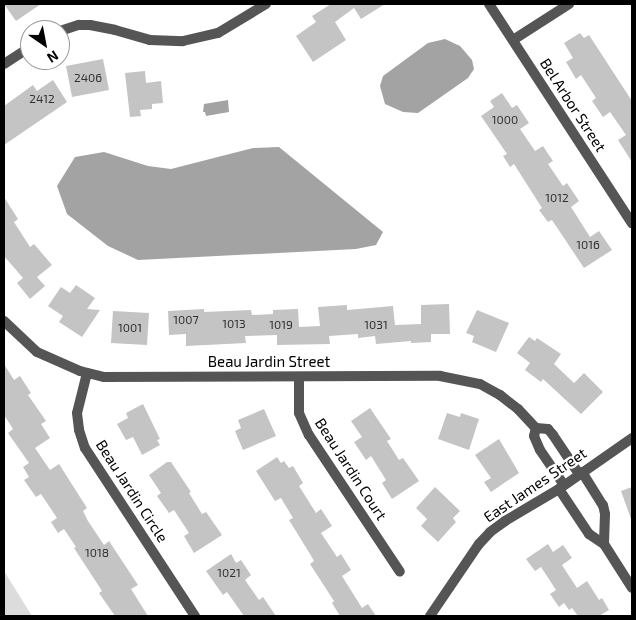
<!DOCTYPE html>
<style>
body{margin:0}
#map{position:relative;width:636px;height:620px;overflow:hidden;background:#fff;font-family:"Exo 2",sans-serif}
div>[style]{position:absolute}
.green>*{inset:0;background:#dcdcdc}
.water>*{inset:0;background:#a3a3a3}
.building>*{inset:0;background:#c4c4c4}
.minor>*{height:10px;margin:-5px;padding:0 5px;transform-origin:5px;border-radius:5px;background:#555}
.tertiary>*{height:10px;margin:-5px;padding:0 5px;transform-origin:5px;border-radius:5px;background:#555}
span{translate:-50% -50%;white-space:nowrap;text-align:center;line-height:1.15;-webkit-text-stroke:4.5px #fff;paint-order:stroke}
.number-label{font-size:12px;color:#313131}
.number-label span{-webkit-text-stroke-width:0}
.street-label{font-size:15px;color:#000}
.frame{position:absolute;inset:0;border:5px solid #000;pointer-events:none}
.north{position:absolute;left:20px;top:20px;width:50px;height:50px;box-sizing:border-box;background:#fff;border:1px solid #999;border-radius:50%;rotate:147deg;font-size:14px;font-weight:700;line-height:20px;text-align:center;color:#000}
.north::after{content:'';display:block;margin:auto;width:18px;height:22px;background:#000;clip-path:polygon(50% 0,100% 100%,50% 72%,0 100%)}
</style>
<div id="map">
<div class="green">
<i style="clip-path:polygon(4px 571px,32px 616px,4px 616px)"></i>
</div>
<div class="water">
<i style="clip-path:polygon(445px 39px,460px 46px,472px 60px,474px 69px,468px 78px,418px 113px,403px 112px,385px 104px,380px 86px,383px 76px,428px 43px)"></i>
<i style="clip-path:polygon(228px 100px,229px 112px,206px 116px,205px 112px,203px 112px,204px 104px)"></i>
<i style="clip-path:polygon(279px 147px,383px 232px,376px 245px,356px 249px,138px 260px,108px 246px,67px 214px,57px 186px,75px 157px,104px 152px,148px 166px,171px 169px,253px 148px)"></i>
</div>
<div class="building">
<i style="clip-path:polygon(4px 4px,41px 4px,16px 21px)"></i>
<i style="clip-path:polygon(331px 4px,385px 4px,361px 19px,354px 8px,335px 22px,346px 40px,313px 62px,296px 36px,316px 22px,312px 16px)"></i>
<i style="clip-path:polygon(580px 33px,584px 38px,589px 35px,632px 101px,632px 162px,618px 140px,626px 135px,610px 112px,603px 117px,592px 101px,596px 98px,581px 75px,576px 79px,566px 62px,573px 58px,564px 43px)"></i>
<i style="clip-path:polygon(103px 59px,109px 90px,72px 97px,66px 66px)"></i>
<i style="clip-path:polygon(145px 71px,146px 83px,161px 81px,163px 103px,152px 104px,152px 109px,140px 110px,141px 116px,130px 117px,125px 73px)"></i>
<i style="clip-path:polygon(53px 80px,67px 102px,4px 145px,4px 106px,33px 85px,37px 91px)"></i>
<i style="clip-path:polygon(502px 93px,512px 108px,517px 105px,529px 123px,520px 129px,535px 151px,543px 146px,553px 161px,548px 164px,563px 186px,567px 183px,579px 201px,571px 207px,590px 237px,599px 231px,612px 250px,584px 268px,552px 220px,548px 222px,539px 210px,542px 208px,514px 164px,510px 167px,503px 156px,507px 154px,481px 116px,494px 107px,490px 101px)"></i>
<i style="clip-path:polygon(4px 197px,18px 219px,14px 222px,30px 247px,34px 244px,52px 265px,37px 277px,45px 286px,30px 299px,17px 283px,23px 278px,4px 256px)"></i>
<i style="clip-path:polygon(76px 285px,95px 298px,87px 309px,100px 310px,82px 337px,59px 322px,63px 316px,48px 306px,61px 287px,70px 293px)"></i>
<i style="clip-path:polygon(449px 304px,450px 334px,431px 334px,431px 342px,411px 343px,411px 341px,376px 344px,375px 336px,358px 338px,358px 334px,329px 336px,330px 344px,277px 345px,277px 335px,245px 336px,246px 343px,186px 346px,186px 334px,169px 335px,168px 311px,204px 309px,204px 312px,251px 310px,252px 315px,273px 314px,273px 310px,298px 309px,299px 327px,320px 326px,318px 307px,347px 305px,347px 310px,393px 306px,395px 325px,421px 324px,421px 305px)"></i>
<i style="clip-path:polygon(477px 310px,509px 323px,496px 352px,472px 342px,474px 336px,466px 333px)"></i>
<i style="clip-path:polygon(113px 311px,149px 313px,147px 345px,111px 343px)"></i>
<i style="clip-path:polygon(529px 337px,535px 341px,537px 338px,561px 354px,554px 364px,574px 383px,584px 373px,603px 392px,581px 414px,543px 379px,541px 382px,525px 370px,530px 363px,517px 353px)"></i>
<i style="clip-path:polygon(4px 364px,14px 380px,20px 376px,31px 393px,28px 395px,46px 421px,41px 424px,50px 438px,35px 448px,50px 470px,59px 464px,87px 508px,83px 511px,88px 521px,104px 545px,109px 541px,138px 585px,131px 589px,148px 616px,115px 616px,99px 593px,102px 591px,74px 548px,76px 547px,64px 529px,58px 533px,51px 522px,57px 518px,41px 494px,36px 497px,24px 480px,29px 477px,23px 467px,29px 463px,8px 433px,13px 429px,4px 415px)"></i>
<i style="clip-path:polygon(143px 404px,160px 439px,157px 440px,160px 445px,142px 455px,133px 437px,126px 440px,117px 424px,128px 418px,126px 413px)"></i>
<i style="clip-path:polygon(370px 408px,391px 439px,387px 441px,399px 460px,403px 458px,419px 481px,392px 499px,382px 483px,386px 480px,371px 456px,366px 460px,354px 442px,362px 437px,351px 421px)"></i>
<i style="clip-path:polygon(264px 409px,276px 436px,243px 450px,235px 431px,241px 428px,238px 420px)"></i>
<i style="clip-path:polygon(447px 413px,460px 417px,461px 413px,479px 419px,469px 450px,438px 439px)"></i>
<i style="clip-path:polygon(499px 439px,519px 473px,491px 492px,484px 482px,491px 478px,475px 455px)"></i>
<i style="clip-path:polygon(277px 457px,281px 463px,284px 461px,289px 468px,293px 466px,303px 483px,299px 486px,316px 513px,321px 509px,332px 526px,321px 533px,337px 557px,341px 554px,351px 570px,342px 576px,362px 608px,368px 604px,376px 616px,340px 616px,332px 603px,334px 601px,310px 564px,314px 561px,310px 554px,289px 520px,293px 518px,281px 498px,275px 501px,256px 471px)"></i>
<i style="clip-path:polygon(167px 462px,171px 462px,191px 492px,189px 493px,202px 514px,206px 512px,222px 535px,194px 553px,184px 536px,189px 533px,174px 510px,169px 513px,157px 496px,161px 493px,149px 475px)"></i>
<i style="clip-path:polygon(435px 487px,460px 511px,453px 518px,456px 522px,438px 542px,421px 526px,427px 519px,416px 508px)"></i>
<i style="clip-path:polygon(632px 487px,632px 519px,631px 519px,621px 491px)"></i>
<i style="clip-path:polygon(548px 544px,553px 552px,563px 545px,572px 558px,562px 565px,577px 588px,587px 581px,599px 600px,602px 598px,609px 610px,599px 616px,578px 616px,572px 608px,569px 610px,564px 603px,559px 607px,550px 594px,556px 590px,541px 567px,535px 571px,526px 559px)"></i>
<i style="clip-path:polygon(231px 554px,236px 563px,241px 560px,251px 575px,245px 580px,259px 600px,263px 597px,276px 616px,244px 616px,227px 592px,223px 595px,206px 571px)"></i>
</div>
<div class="minor">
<i style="left:489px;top:4px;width:262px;rotate:56.9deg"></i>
<i style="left:60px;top:31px;width:20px;rotate:-18deg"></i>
<i style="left:79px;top:25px;width:11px"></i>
<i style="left:90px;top:25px;width:25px;rotate:11deg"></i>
<i style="left:115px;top:30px;width:36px;rotate:16deg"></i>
<i style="left:150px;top:40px;width:33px;rotate:2deg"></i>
<i style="left:183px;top:41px;width:36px;rotate:-13deg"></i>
<i style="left:218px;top:33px;width:56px;rotate:-31.1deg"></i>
<i style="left:513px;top:40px;width:67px;rotate:-32.7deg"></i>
<i style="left:4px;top:64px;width:31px;rotate:-33deg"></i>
<i style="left:4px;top:321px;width:45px;rotate:43.2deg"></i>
<i style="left:37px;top:352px;width:47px;rotate:23.8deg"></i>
<i style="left:80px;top:371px;width:25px;rotate:14deg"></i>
<i style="left:104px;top:377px;width:336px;rotate:-0.2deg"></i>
<i style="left:440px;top:376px;width:41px;rotate:11.3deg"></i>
<i style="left:480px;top:384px;width:23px;rotate:29deg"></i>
<i style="left:500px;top:395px;width:23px;rotate:38deg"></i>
<i style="left:518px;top:409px;width:26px;rotate:47deg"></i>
<i style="left:87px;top:373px;width:41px;rotate:104deg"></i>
<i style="left:77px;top:413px;width:17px;rotate:83deg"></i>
<i style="left:79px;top:430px;width:19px;rotate:72deg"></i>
<i style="left:85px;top:448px;width:201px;rotate:56.8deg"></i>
<i style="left:299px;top:377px;width:36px;rotate:90deg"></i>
<i style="left:299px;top:413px;width:24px;rotate:66deg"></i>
<i style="left:309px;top:435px;width:164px;rotate:56.4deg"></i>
<i style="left:536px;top:428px;width:12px;rotate:5deg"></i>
<i style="left:548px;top:429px;width:8px;rotate:50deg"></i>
<i style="left:553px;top:435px;width:47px;rotate:56.3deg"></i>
<i style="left:536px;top:428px;width:8px;rotate:104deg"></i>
<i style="left:534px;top:436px;width:15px;rotate:67deg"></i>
<i style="left:540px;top:450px;width:42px;rotate:55.6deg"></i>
<i style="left:582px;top:472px;width:39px;rotate:58deg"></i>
<i style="left:603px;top:505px;width:9px;rotate:77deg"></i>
<i style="left:605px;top:514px;width:30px;rotate:92deg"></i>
<i style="left:559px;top:489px;width:54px;rotate:56.3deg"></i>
<i style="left:589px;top:534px;width:18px;rotate:34deg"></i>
<i style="left:604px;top:544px;width:52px;rotate:57.5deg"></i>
</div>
<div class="tertiary">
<i style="left:430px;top:616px;width:87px;rotate:-55.8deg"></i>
<i style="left:479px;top:544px;width:16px;rotate:-47deg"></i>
<i style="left:490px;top:532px;width:19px;rotate:-36deg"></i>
<i style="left:505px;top:521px;width:63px;rotate:-30.7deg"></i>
<i style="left:559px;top:489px;width:89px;rotate:-34.9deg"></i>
</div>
<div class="number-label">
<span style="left:88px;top:78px">2406</span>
<span style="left:42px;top:99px">2412</span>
<span style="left:505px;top:120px">1000</span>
<span style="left:557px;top:198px">1012</span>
<span style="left:588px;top:245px">1016</span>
<span style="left:186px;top:320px">1007</span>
<span style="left:234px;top:324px">1013</span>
<span style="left:281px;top:325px">1019</span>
<span style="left:376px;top:325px">1031</span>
<span style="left:130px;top:328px">1001</span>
<span style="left:97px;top:553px">1018</span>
<span style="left:229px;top:573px">1021</span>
</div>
<div class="street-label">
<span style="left:573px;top:105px;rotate:57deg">Bel Arbor Street</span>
<span style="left:269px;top:362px">Beau Jardin Street</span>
<span style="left:351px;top:469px;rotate:57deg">Beau Jardin Court</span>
<span style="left:535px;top:485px;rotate:-34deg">East James Street</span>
<span style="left:132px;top:491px;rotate:57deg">Beau Jardin Circle</span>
</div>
<div class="frame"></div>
<div class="north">N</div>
</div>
